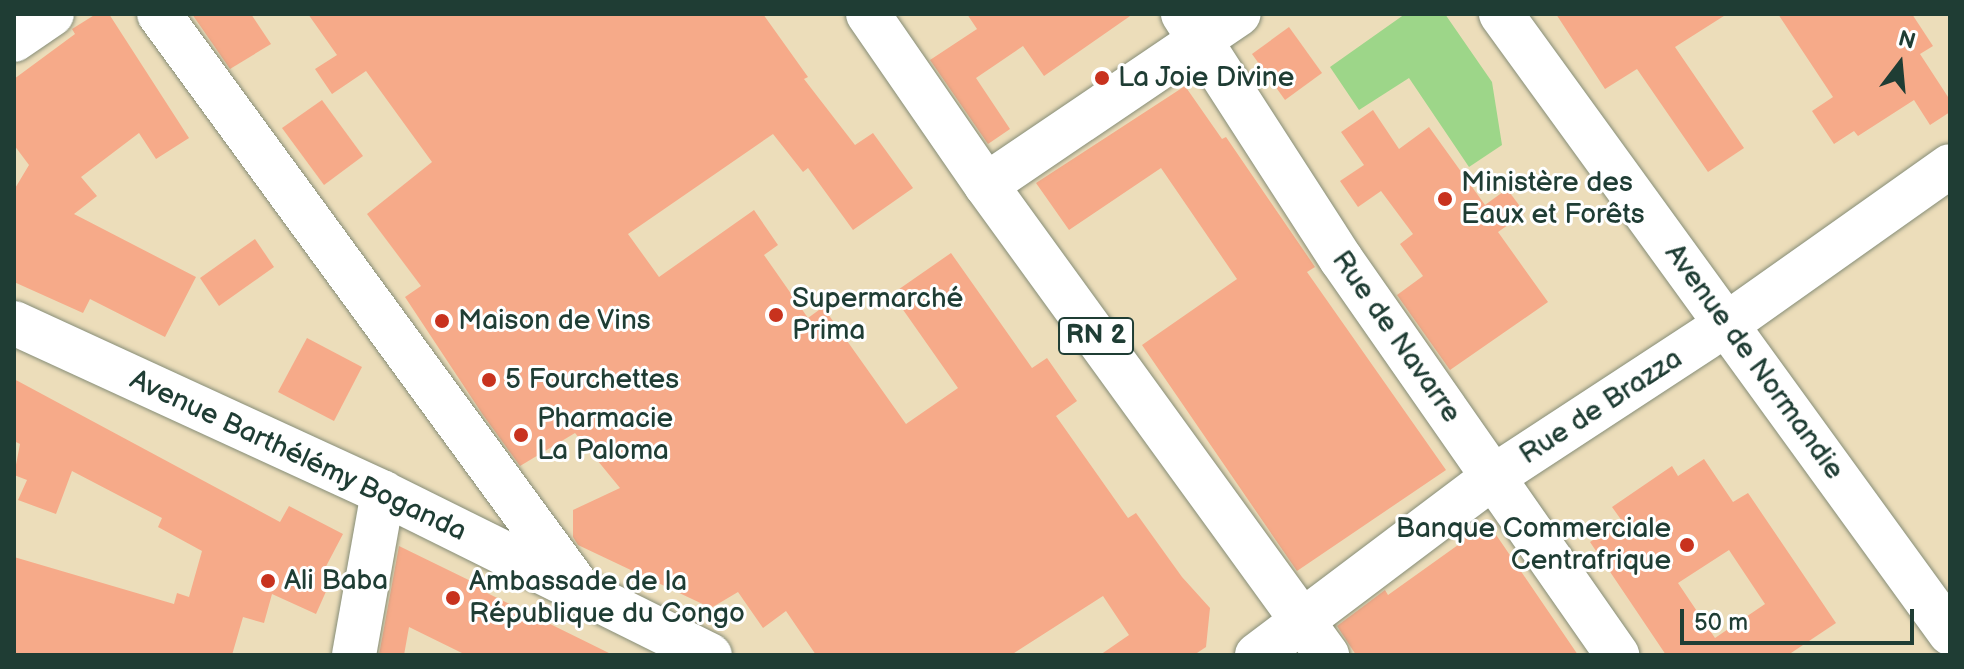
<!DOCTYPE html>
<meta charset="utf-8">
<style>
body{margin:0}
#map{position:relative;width:1964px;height:669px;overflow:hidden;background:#ecddba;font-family:"Balsamiq Sans",sans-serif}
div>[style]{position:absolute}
.green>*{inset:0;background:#9dd689}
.building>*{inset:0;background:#f6aa89}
.roads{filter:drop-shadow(0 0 2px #868d77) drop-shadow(0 0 2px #868d77)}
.minor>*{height:44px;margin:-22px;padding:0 22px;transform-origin:22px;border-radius:22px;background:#fff}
.major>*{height:44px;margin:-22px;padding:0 22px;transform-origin:22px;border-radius:22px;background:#fff}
.dots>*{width:22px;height:22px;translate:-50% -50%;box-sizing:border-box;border:4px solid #fff;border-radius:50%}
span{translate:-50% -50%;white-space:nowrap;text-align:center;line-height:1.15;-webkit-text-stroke:6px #fff;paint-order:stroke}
.shield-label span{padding:2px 6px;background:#fff;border:2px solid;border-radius:6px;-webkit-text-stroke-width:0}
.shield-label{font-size:26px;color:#1f3d34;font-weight:700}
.poi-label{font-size:28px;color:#1f3d34}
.left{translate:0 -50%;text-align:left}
.right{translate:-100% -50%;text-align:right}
.street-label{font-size:28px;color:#1f3d34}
.frame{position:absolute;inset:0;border:16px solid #1f3d34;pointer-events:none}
.north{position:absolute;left:1860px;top:24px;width:80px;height:80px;-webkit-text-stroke:6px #fff;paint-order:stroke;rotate:16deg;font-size:22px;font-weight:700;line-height:32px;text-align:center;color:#1f3d34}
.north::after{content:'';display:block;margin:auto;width:28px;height:36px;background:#1f3d34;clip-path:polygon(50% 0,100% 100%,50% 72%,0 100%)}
.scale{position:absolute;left:1680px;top:609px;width:234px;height:36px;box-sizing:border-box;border:4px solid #1f3d34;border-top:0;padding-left:10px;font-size:24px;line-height:28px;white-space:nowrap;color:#1f3d34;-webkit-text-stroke:6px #fff;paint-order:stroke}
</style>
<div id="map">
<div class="green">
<i style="clip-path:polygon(1405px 14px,1445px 14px,1492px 82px,1502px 145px,1469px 167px,1409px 78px,1359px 110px,1330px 67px)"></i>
</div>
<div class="building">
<i style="clip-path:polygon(96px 14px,109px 14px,189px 138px,156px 159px,139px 133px,81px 177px,97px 196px,74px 214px,196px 277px,165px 337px,90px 299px,83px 313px,14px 282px,14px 190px,29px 165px,14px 145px,14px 79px,75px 34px,72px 29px)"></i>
<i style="clip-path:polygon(192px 14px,251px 14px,271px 44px,230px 69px)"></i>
<i style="clip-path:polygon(308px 14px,763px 14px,808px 77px,804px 79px,855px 145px,873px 133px,913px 188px,853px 230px,808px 168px,803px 172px,773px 134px,628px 234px,659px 277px,754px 210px,778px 245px,764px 255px,808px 318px,823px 307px,906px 424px,958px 388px,892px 294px,951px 253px,1032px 368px,1047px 358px,1077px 401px,1056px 416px,1128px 518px,1136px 513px,1182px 577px,1210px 608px,1206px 647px,1194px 655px,1100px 655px,1129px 635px,1103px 596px,1011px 655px,816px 655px,786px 611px,763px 628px,738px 592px,711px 608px,578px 545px,573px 537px,573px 510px,620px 488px,575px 433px,520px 466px,483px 415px,405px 297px,421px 286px,367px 214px,432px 162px,366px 71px,332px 94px,315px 69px,337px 55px)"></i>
<i style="clip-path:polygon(967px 14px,1133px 14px,1044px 76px,1023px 46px,976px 78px,1010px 129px,988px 144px,930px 60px,977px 29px)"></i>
<i style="clip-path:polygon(1556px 14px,1727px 14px,1675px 47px,1744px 148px,1708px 172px,1637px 69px,1605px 89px)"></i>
<i style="clip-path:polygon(1778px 14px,1912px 14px,1933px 46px,1920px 54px,1950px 100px,1950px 112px,1930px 125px,1914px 100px,1858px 136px,1854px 131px,1834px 144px,1812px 111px,1833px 97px)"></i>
<i style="clip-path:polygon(1289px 27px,1322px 73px,1285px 100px,1252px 54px)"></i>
<i style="clip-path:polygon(1185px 86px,1222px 139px,1226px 137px,1315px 267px,1307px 272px,1446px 470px,1297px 571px,1142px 345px,1237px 279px,1161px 168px,1069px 230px,1036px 183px)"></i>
<i style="clip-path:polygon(322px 100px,363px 156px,324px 185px,282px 128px)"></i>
<i style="clip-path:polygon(1373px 110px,1399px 149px,1429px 127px,1485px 205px,1507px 189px,1525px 213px,1498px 232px,1548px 302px,1450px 370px,1397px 295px,1423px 276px,1400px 244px,1413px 234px,1381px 191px,1358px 207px,1340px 181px,1364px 165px,1341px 132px)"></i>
<i style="clip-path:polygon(255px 239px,274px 267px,219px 306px,200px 278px)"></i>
<i style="clip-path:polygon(307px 338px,362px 367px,334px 421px,278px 392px)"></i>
<i style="clip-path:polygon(14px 379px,280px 522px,289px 506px,343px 534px,322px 574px,332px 578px,316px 614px,272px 594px,264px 623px,243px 617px,232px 655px,14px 655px,14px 557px,174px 604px,177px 593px,189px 597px,202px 551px,158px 527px,162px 518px,72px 471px,56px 514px,18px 500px,27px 480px,14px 475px,20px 444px,14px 441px)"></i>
<i style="clip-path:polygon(evenodd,1704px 459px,1733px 502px,1748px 493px,1836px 623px,1788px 655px,1666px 655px,1590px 542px,1622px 521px,1612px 507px,1672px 466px,1678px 476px,1704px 459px,1729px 550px,1765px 604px,1715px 638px,1678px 583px,1729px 550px)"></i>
<i style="clip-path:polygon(1486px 520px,1578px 655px,1356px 655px,1337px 626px,1385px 590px,1388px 595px,1465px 540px,1462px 536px)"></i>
<i style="clip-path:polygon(399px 546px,483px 587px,481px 590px,613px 655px,466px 655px,409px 627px,404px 655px,379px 655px)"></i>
</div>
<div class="roads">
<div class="minor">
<i style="left:159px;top:14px;width:718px;rotate:53.83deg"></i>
<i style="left:1183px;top:14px;width:292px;rotate:57.2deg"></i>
<i style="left:1341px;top:259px;width:483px;rotate:55.1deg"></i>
<i style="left:1501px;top:14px;width:765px;rotate:54.04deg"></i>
<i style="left:14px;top:40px;width:46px;rotate:-34.4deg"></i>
<i style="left:986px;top:185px;width:305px;rotate:-34.1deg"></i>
<i style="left:354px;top:655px;width:165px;rotate:-79.9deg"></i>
<i style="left:1257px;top:655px;width:296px;rotate:-37deg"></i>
<i style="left:1493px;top:477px;width:280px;rotate:-33.2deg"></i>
<i style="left:1727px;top:324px;width:273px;rotate:-35.3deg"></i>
</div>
<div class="major">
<i style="left:868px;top:14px;width:208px;rotate:55.4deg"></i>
<i style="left:986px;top:185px;width:581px;rotate:54.04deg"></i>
<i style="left:14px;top:323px;width:406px;rotate:24.7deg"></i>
<i style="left:383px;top:493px;width:365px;rotate:26.4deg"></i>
</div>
</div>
<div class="dots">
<i style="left:1102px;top:78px;background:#c8321e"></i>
<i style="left:1445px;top:199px;background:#c8321e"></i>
<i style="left:776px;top:315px;background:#c8321e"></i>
<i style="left:442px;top:321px;background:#c8321e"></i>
<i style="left:489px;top:380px;background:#c8321e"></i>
<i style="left:521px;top:435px;background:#c8321e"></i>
<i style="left:1687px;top:545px;background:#c8321e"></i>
<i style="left:268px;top:581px;background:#c8321e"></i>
<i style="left:453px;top:598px;background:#c8321e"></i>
</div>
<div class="shield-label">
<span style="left:1096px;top:336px">RN 2</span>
</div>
<div class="poi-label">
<span class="left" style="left:1118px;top:78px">La Joie Divine</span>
<span class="left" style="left:1461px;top:199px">Ministère des<br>Eaux et Forêts</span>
<span class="left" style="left:792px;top:315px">Supermarché<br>Prima</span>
<span class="left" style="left:458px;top:321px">Maison de Vins</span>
<span class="left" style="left:505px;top:380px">5 Fourchettes</span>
<span class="left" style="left:537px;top:435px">Pharmacie<br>La Paloma</span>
<span class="right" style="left:1671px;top:545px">Banque Commerciale<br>Centrafrique</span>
<span class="left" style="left:284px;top:581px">Ali Baba</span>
<span class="left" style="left:469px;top:598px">Ambassade de la<br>République du Congo</span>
</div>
<div class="street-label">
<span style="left:1396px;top:337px;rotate:55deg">Rue de Navarre</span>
<span style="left:1754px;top:362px;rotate:54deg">Avenue de Normandie</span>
<span style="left:1601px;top:407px;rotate:-33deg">Rue de Brazza</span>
<span style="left:298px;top:456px;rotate:25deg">Avenue Barthélémy Boganda</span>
</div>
<div class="frame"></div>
<div class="north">N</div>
<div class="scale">50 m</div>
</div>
